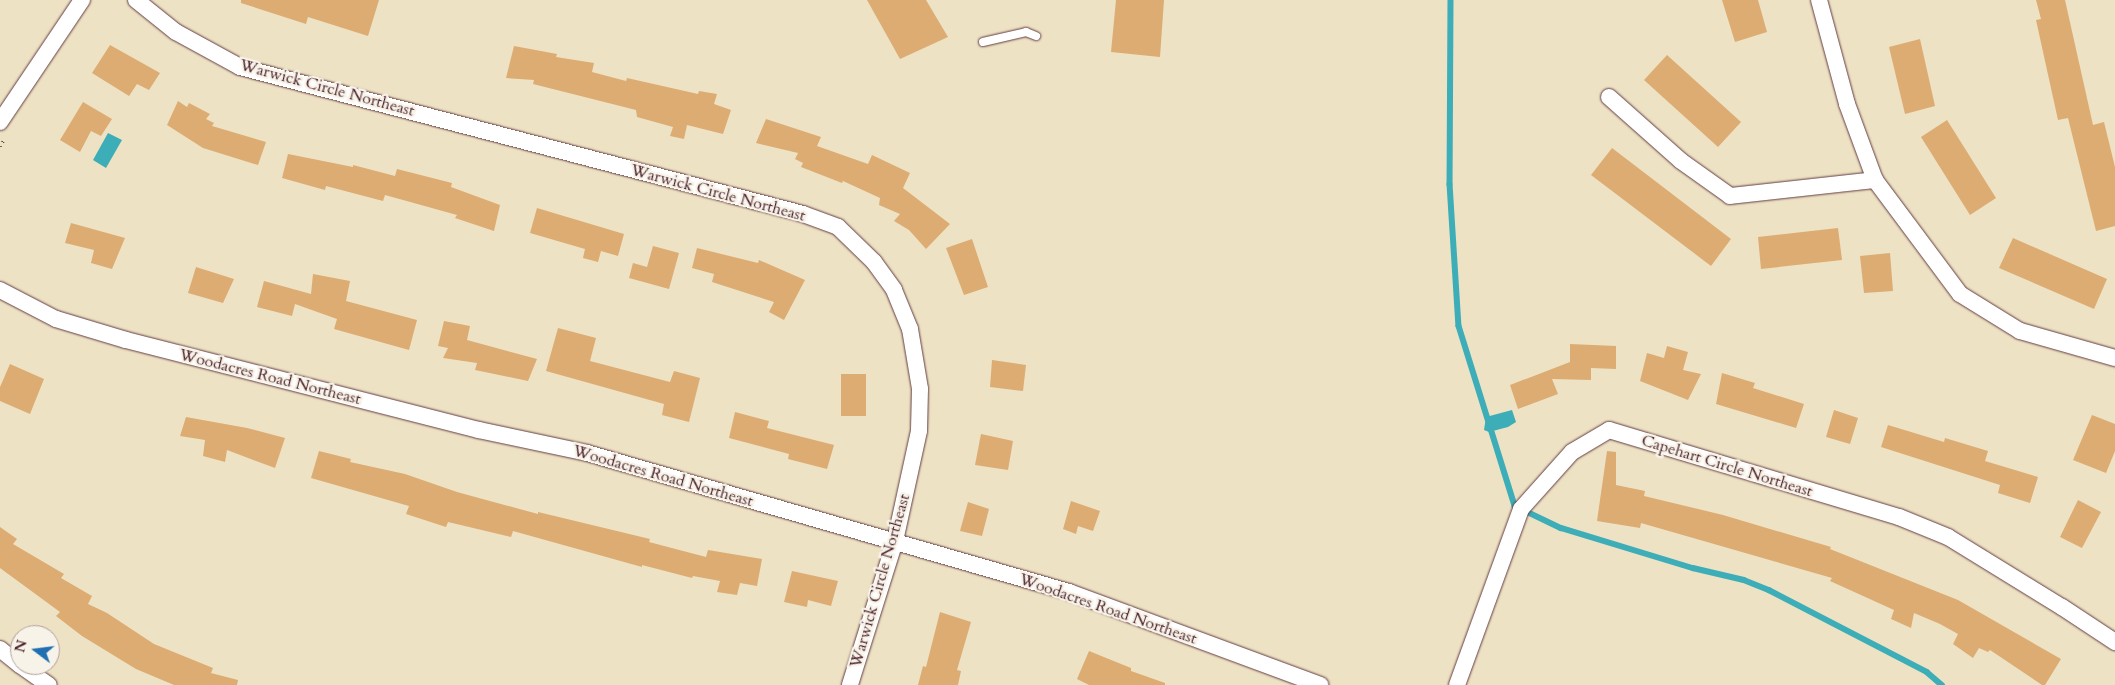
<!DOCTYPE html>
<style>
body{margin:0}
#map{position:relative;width:2115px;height:685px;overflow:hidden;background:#eee2c4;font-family:Cardo,serif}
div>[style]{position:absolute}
.water>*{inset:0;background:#3dadb7}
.stream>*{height:5.5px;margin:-2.75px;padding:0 2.75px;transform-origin:2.75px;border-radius:2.75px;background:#3dadb7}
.building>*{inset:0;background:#dcac73}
.path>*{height:3px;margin-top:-1.5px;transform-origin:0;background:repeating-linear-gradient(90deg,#633c42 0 1px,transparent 0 5px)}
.roads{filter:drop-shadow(0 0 1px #633c42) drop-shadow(0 0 1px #633c42)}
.lane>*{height:8px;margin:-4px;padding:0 4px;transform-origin:4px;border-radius:4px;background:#fff}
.street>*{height:16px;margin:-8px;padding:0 8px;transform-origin:8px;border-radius:8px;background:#fff}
span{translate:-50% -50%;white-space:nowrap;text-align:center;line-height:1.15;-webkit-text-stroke:4.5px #f7f3e8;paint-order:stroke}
.street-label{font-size:16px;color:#4a1f2b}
.north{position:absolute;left:10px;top:625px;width:50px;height:50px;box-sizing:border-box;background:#f7f3e8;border:1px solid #b29e9c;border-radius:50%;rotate:285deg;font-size:14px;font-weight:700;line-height:20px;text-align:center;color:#4a1f2b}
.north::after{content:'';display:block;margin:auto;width:18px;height:22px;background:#1f6fb2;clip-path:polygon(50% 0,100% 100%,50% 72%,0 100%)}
</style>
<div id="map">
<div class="water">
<i style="clip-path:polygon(108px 133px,122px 140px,106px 168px,93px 160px)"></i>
<i style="clip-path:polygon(1512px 410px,1516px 422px,1508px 427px,1489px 432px,1484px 430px,1486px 417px)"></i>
</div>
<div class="stream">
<i style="left:1451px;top:0;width:184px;rotate:90.3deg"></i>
<i style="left:1450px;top:184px;width:142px;rotate:86.4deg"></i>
<i style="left:1459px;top:326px;width:189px;rotate:72.7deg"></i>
<i style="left:1515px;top:506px;width:51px;rotate:25.6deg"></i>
<i style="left:1561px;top:528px;width:138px;rotate:16.9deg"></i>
<i style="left:1693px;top:568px;width:52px;rotate:13.2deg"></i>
<i style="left:1744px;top:580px;width:27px;rotate:22deg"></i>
<i style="left:1769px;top:590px;width:178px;rotate:27.4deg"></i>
<i style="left:1927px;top:672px;width:20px;rotate:41deg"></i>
</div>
<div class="building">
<i style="clip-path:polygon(241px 0,379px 0,368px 36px,308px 17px,306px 24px,241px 3px)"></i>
<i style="clip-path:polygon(867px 0,926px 0,948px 37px,900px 59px)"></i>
<i style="clip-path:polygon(1116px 0,1164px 0,1160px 57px,1111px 52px)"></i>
<i style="clip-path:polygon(1722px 0,1758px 0,1767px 32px,1735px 42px)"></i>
<i style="clip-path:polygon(2036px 0,2065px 0,2093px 125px,2104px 122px,2115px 167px,2115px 226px,2096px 231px,2068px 118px,2058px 120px,2036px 20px,2041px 19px)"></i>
<i style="clip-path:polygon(1920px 39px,1935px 106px,1905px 114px,1889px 47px)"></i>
<i style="clip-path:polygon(110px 45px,160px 73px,149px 90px,137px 84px,129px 96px,92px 73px)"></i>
<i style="clip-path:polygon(514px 46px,557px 54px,556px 57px,594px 63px,592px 72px,626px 81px,627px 78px,698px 94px,699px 91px,717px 94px,714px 104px,731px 110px,723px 134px,687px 125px,684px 139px,670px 136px,673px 127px,637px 117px,636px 110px,533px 84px,534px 80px,506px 78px)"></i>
<i style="clip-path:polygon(1667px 55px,1741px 122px,1718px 147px,1644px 80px)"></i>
<i style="clip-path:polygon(178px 101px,187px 107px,189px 103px,210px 114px,206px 119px,214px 123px,212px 126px,266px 142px,258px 165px,203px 148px,167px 125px)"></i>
<i style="clip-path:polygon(83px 102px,112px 119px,101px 136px,91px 131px,80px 152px,60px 140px)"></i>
<i style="clip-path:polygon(766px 119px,821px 137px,817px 146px,868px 164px,872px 155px,910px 173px,903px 188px,950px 224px,926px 249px,909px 230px,894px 221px,900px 214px,879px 205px,880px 198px,843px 181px,842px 183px,801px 167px,803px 163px,795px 159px,798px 153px,756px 143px)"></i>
<i style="clip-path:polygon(1947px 120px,1996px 198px,1970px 215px,1921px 137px)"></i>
<i style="clip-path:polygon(1612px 148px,1731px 239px,1711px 266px,1591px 175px)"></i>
<i style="clip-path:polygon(288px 154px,353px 167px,353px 165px,395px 176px,397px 169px,452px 183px,451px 187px,500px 205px,494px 231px,455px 218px,457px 215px,385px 195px,383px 201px,326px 186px,325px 190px,282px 178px)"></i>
<i style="clip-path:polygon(537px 208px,624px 234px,618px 256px,601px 251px,598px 262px,583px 258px,585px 249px,530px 233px)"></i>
<i style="clip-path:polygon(71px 223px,125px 238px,112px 269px,91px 263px,94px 250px,65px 243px)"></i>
<i style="clip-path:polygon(1838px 228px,1842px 260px,1761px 269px,1758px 237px)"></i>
<i style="clip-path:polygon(2013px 238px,2107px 279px,2094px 309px,1999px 268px)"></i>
<i style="clip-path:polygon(972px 239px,988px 287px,964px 295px,946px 248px)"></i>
<i style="clip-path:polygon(653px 246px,679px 253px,669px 289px,629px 278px,633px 263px,647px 267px)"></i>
<i style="clip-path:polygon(697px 248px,758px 263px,759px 260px,805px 280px,784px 320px,769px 312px,774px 302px,712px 282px,714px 274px,692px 268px)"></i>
<i style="clip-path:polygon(1890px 253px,1893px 291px,1864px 293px,1860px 256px)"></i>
<i style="clip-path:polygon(196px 267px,234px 279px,223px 303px,188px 293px)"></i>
<i style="clip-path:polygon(313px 274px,350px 281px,346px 301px,417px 320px,409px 350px,334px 329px,337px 319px,295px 304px,292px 316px,257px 307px,264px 281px,311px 294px)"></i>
<i style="clip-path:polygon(444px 321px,470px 326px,467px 340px,537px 359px,528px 381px,475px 370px,477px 363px,443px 358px,448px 348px,438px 346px)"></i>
<i style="clip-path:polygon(558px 328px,596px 338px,590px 361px,670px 382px,674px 371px,700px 378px,689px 422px,662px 415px,664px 404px,546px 371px)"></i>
<i style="clip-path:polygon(1570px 344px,1616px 346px,1616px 369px,1591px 368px,1591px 380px,1552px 379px,1558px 394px,1518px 409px,1510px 385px,1570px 362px)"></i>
<i style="clip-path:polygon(1667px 346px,1688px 352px,1683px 370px,1701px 374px,1688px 400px,1640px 381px,1647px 353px,1664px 358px)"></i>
<i style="clip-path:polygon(992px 360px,1026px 365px,1023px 391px,990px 387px)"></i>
<i style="clip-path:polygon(10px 364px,44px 379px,30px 414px,0 401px,0 387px)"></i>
<i style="clip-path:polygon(1722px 373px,1755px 383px,1753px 388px,1804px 404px,1796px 428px,1716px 404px)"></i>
<i style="clip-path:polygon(841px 374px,866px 374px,866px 416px,841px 416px)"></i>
<i style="clip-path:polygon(1834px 410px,1858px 418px,1850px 444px,1826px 437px)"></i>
<i style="clip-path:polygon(735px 412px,769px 421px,767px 428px,834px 445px,827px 469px,788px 459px,789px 454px,729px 438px)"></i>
<i style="clip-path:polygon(2092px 415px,2115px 424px,2115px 451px,2106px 473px,2073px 460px)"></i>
<i style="clip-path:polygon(186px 417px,247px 428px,285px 438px,275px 468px,227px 450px,225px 462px,203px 456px,205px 440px,180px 436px)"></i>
<i style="clip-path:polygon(1888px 425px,1944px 442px,1945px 438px,1988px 451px,1985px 461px,2038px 477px,2030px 503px,1998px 493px,2000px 485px,1881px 447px)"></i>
<i style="clip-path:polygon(981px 434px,1013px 441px,1008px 470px,975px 465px)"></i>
<i style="clip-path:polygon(319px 451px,351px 459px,350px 462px,405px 474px,457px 492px,538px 514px,538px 512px,650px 539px,649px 542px,706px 557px,708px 550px,762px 559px,757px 586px,740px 583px,737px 595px,717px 592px,720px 581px,693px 576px,692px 578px,642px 565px,642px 567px,513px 531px,511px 537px,448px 522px,446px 527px,406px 514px,409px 506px,311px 478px)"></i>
<i style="clip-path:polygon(1607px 451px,1616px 452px,1616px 485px,1645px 491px,1644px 496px,1723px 515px,1831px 547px,1830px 549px,1958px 600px,2061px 659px,2045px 685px,2042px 685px,1990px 650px,1988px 652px,1979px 648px,1973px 658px,1953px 644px,1958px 634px,1940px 624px,1914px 613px,1911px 628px,1891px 619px,1894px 610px,1830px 581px,1832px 578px,1641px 523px,1640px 528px,1597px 521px)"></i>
<i style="clip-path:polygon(2078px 500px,2101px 512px,2082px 548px,2060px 537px)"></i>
<i style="clip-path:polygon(1071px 501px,1100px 511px,1093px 531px,1078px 526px,1076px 534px,1063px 529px)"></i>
<i style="clip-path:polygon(968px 502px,989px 509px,982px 536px,960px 531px)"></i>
<i style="clip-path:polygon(0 527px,17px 539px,13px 544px,64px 574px,61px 578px,92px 596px,88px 604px,107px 613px,154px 644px,213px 668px,211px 673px,238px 680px,237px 685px,174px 685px,136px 669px,82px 636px,56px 616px,60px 612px,0 568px)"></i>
<i style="clip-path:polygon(792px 571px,838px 581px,831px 606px,808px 600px,807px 607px,784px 602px)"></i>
<i style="clip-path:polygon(940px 612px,971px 622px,957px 670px,961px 671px,958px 685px,918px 685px,923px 666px,926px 667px)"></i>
<i style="clip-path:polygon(1089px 651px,1131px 668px,1131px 671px,1165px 683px,1165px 685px,1089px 685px,1077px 679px)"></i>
</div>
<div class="path">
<i style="left:0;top:146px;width:9px;rotate:-58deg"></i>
</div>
<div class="roads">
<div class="lane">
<i style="left:983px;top:42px;width:44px;rotate:-13.1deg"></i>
<i style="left:1026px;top:32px;width:11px;rotate:22deg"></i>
</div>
<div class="street">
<i style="left:136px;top:0;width:51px;rotate:38.7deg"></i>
<i style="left:176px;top:32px;width:73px;rotate:28.7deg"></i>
<i style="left:240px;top:67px;width:582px;rotate:14.63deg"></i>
<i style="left:803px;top:214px;width:37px;rotate:20deg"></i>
<i style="left:838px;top:227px;width:50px;rotate:44.2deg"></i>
<i style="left:874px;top:262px;width:34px;rotate:54deg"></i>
<i style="left:894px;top:290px;width:42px;rotate:67.7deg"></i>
<i style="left:910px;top:329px;width:61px;rotate:80.5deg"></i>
<i style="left:920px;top:389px;width:42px;rotate:91.4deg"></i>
<i style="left:919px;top:431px;width:113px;rotate:102.3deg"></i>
<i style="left:895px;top:541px;width:151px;rotate:107.4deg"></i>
<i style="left:1819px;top:0;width:108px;rotate:74.9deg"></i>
<i style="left:1847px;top:104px;width:81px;rotate:69.8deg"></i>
<i style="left:1875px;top:180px;width:142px;rotate:53.3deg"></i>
<i style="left:1960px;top:294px;width:70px;rotate:31.7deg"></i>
<i style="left:2020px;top:331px;width:99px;rotate:15.9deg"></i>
<i style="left:1609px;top:97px;width:96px;rotate:41.6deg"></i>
<i style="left:1681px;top:161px;width:60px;rotate:35.5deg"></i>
<i style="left:1730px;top:196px;width:146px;rotate:-6.3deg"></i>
<i style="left:0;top:122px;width:147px;rotate:-56.1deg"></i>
<i style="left:0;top:290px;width:63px;rotate:27.4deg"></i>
<i style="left:56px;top:319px;width:73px;rotate:16.7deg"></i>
<i style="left:126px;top:340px;width:364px;rotate:14.3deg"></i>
<i style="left:479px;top:430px;width:110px;rotate:12deg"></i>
<i style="left:587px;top:453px;width:502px;rotate:16.09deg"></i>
<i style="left:1069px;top:592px;width:268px;rotate:20.3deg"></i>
<i style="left:0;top:649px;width:26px;rotate:39deg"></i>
<i style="left:20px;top:665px;width:35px;rotate:35deg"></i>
<i style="left:1457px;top:685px;width:187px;rotate:-70deg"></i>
<i style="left:1521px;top:509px;width:76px;rotate:-48.2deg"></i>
<i style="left:1572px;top:452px;width:43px;rotate:-30.7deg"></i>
<i style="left:1609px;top:430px;width:303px;rotate:16.7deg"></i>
<i style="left:1899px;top:517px;width:53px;rotate:22.2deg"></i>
<i style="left:1948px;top:537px;width:134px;rotate:31.6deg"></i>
<i style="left:2062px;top:607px;width:64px;rotate:33.4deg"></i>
</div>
</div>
<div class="street-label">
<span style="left:327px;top:88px;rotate:15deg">Warwick Circle Northeast</span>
<span style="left:718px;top:193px;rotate:15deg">Warwick Circle Northeast</span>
<span style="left:270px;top:377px;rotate:14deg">Woodacres Road Northeast</span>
<span style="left:1727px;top:466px;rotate:17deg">Capehart Circle Northeast</span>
<span style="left:663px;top:476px;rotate:16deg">Woodacres Road Northeast</span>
<span style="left:880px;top:581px;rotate:-74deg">Warwick Circle Northeast</span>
<span style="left:1108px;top:609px;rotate:19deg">Woodacres Road Northeast</span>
</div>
<div class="north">N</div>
</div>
